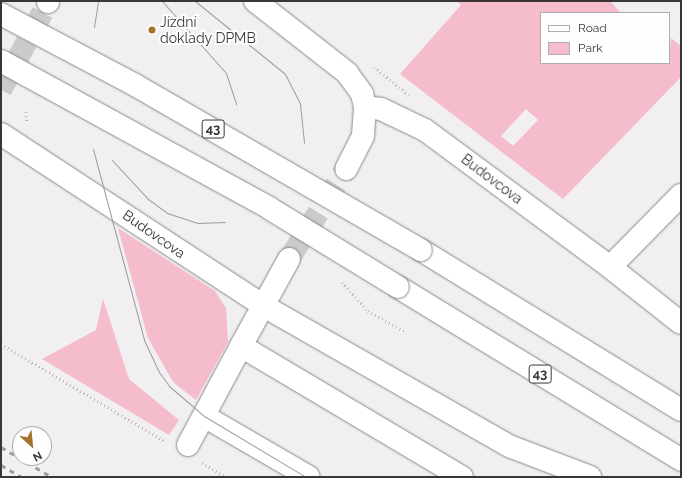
<!DOCTYPE html>
<meta charset="utf-8">
<style>
body{margin:0}
#map{position:relative;width:682px;height:478px;overflow:hidden;background:#f1eff2;font-family:Raleway,sans-serif}
div>[style]{position:absolute}
.green>*{inset:0;background:#f5bccc}
.minor-tunnel>*{height:22px;margin-top:-11px;transform-origin:0;background:repeating-linear-gradient(90deg,#cccacd 0 22px,transparent 0 33px)}
.path>*{height:2.5px;margin-top:-1.25px;transform-origin:0;background:repeating-linear-gradient(90deg,#b8b6b8 0 1px,transparent 0 4px)}
.roads{filter:drop-shadow(0 0 1px #8a888c) drop-shadow(0 0 1px #8a888c)}
.minor>*{height:22px;margin:-11px;padding:0 11px;transform-origin:11px;border-radius:11px;background:#fff}
.highway>*{height:22px;margin:-11px;padding:0 11px;transform-origin:11px;border-radius:11px;background:#fff}
.tram>*{height:1px;margin:-0.5px;padding:0 0.5px;transform-origin:0.5px;border-radius:0.5px;background:#9e9c9e}
.rail>*{height:3px;margin-top:-1.5px;transform-origin:0;background:repeating-linear-gradient(90deg,#9e9c9e 0 5px,transparent 0 10px)}
.bridges{filter:drop-shadow(0 0 1px #8a888c) drop-shadow(0 0 1px #8a888c)}
.highway-bridge>*{height:22px;margin:-11px;padding:0 11px;transform-origin:11px;border-radius:11px;background:#fff}
.dots>*{width:11px;height:11px;translate:-50% -50%;box-sizing:border-box;border:2px solid #fefdff;border-radius:50%}
span{translate:-50% -50%;white-space:nowrap;text-align:center;line-height:1.15;-webkit-text-stroke:4px #fefdff;paint-order:stroke}
.shield-label span{padding:1px 3px;background:#fefdff;border:1px solid;border-radius:3px;-webkit-text-stroke-width:0}
.shield-label{font-size:13px;color:#383738;font-weight:700}
.poi-label{font-size:14px;color:#383738}
.left{translate:0 -50%;text-align:left}
.street-label{font-size:14px;color:#383738}
.frame{position:absolute;inset:0;border:2px solid #383738;pointer-events:none}
.legend{position:absolute;left:540px;top:12px;width:130px;height:52px;box-sizing:border-box;background:#fefdff;border:1px solid #afaeaf;margin:0;padding:5px 7px;list-style:none;font-size:12px;color:#383738}
.legend li{display:flex;align-items:center;gap:8px;height:20px}
.legend b{width:20px;border:1px solid #afaeaf}
.north{position:absolute;left:12px;top:426px;width:40px;height:40px;box-sizing:border-box;background:#fefdff;border:1px solid #afaeaf;border-radius:50%;rotate:153deg;font-size:11px;font-weight:700;line-height:16px;text-align:center;color:#383738}
.north::after{content:'';display:block;margin:auto;width:14px;height:18px;background:#a47328;clip-path:polygon(50% 0,100% 100%,50% 72%,0 100%)}
</style>
<div id="map">
<div class="green">
<i style="clip-path:polygon(evenodd,456px 1px,610px 1px,621px 13px,541px 13px,541px 63px,669px 63px,671px 38px,681px 46px,681px 77px,563px 199px,400px 74px,461px 5px,456px 1px,526px 109px,538px 120px,513px 146px,501px 136px,526px 109px)"></i>
<i style="clip-path:polygon(118px 228px,215px 291px,226px 308px,228px 342px,196px 400px,173px 382px,148px 338px)"></i>
<i style="clip-path:polygon(103px 299px,129px 379px,179px 420px,169px 435px,42px 359px,96px 330px)"></i>
</div>
<div class="minor-tunnel">
<i style="left:1px;top:90px;width:100px;rotate:-61.9deg"></i>
<i style="left:289px;top:259px;width:107px;rotate:-57.7deg"></i>
</div>
<div class="path">
<i style="left:374px;top:67px;width:45px;rotate:38.7deg"></i>
<i style="left:26px;top:112px;width:9px;rotate:84deg"></i>
<i style="left:342px;top:282px;width:39px;rotate:48deg"></i>
<i style="left:368px;top:311px;width:43px;rotate:28.9deg"></i>
<i style="left:1px;top:344px;width:191px;rotate:30.6deg"></i>
<i style="left:202px;top:463px;width:28px;rotate:30deg"></i>
</div>
<div class="roads">
<div class="minor">
<i style="left:255px;top:1px;width:117px;rotate:38deg"></i>
<i style="left:347px;top:73px;width:26px;rotate:54deg"></i>
<i style="left:362px;top:94px;width:13px;rotate:77deg"></i>
<i style="left:365px;top:107px;width:29px;rotate:94deg"></i>
<i style="left:363px;top:136px;width:37px;rotate:117deg"></i>
<i style="left:48px;top:2px;width:1px;rotate:-90deg"></i>
<i style="left:365px;top:107px;width:16px;rotate:7deg"></i>
<i style="left:381px;top:109px;width:49px;rotate:25.5deg"></i>
<i style="left:425px;top:130px;width:230px;rotate:36.5deg"></i>
<i style="left:610px;top:267px;width:101px;rotate:-45.4deg"></i>
<i style="left:1px;top:134px;width:312px;rotate:33.2deg"></i>
<i style="left:289px;top:259px;width:99px;rotate:118.9deg"></i>
<i style="left:241px;top:346px;width:257px;rotate:30.7deg"></i>
<i style="left:204px;top:416px;width:121px;rotate:30.2deg"></i>
<i style="left:188px;top:445px;width:112px;rotate:-61.8deg"></i>
</div>
<div class="highway">
<i style="left:421px;top:250px;width:305px;rotate:31.6deg"></i>
<i style="left:610px;top:267px;width:90px;rotate:38.3deg"></i>
<i style="left:398px;top:287px;width:332px;rotate:31.4deg"></i>
<i style="left:262px;top:305px;width:284px;rotate:29.7deg"></i>
<i style="left:509px;top:446px;width:87px;rotate:20.9deg"></i>
</div>
</div>
<div class="tram">
<i style="left:162px;top:1px;width:96px;rotate:48.4deg"></i>
<i style="left:226px;top:73px;width:33px;rotate:72deg"></i>
<i style="left:195px;top:1px;width:116px;rotate:39deg"></i>
<i style="left:285px;top:74px;width:34px;rotate:63deg"></i>
<i style="left:300px;top:104px;width:39px;rotate:84deg"></i>
<i style="left:94px;top:27px;width:26px;rotate:-81deg"></i>
<i style="left:93px;top:149px;width:198px;rotate:75deg"></i>
<i style="left:144px;top:340px;width:35px;rotate:65deg"></i>
<i style="left:159px;top:372px;width:17px;rotate:54deg"></i>
<i style="left:169px;top:386px;width:46px;rotate:40.6deg"></i>
<i style="left:204px;top:416px;width:119px;rotate:30.9deg"></i>
<i style="left:112px;top:160px;width:53px;rotate:47.3deg"></i>
<i style="left:148px;top:199px;width:24px;rotate:36deg"></i>
<i style="left:167px;top:213px;width:33px;rotate:18deg"></i>
<i style="left:198px;top:223px;width:27px;rotate:-2deg"></i>
</div>
<div class="rail">
<i style="left:1px;top:447px;width:59px;rotate:30.5deg"></i>
<i style="left:1px;top:465px;width:24px;rotate:30deg"></i>
</div>
<div class="bridges">
<div class="highway-bridge">
<i style="left:1px;top:14px;width:152px;rotate:27.9deg"></i>
<i style="left:135px;top:85px;width:330px;rotate:30deg"></i>
<i style="left:1px;top:61px;width:306px;rotate:28.7deg"></i>
<i style="left:269px;top:208px;width:151px;rotate:31.5deg"></i>
</div>
</div>
<div class="dots">
<i style="left:152px;top:30px;background:#a47328"></i>
</div>
<div class="shield-label">
<span style="left:213px;top:129px">43</span>
<span style="left:540px;top:374px">43</span>
</div>
<div class="poi-label">
<span class="left" style="left:160px;top:30px">Jízdní<br>doklady DPMB</span>
</div>
<div class="street-label">
<span style="left:492px;top:179px;rotate:37deg">Budovcova</span>
<span style="left:154px;top:234px;rotate:35deg">Budovcova</span>
</div>
<div class="frame"></div>
<ul class="legend">
<li><b style="height:5px;background:#fff"></b>Road</li>
<li><b style="height:11px;background:#f5bccc"></b>Park</li>
</ul>
<div class="north">N</div>
</div>
